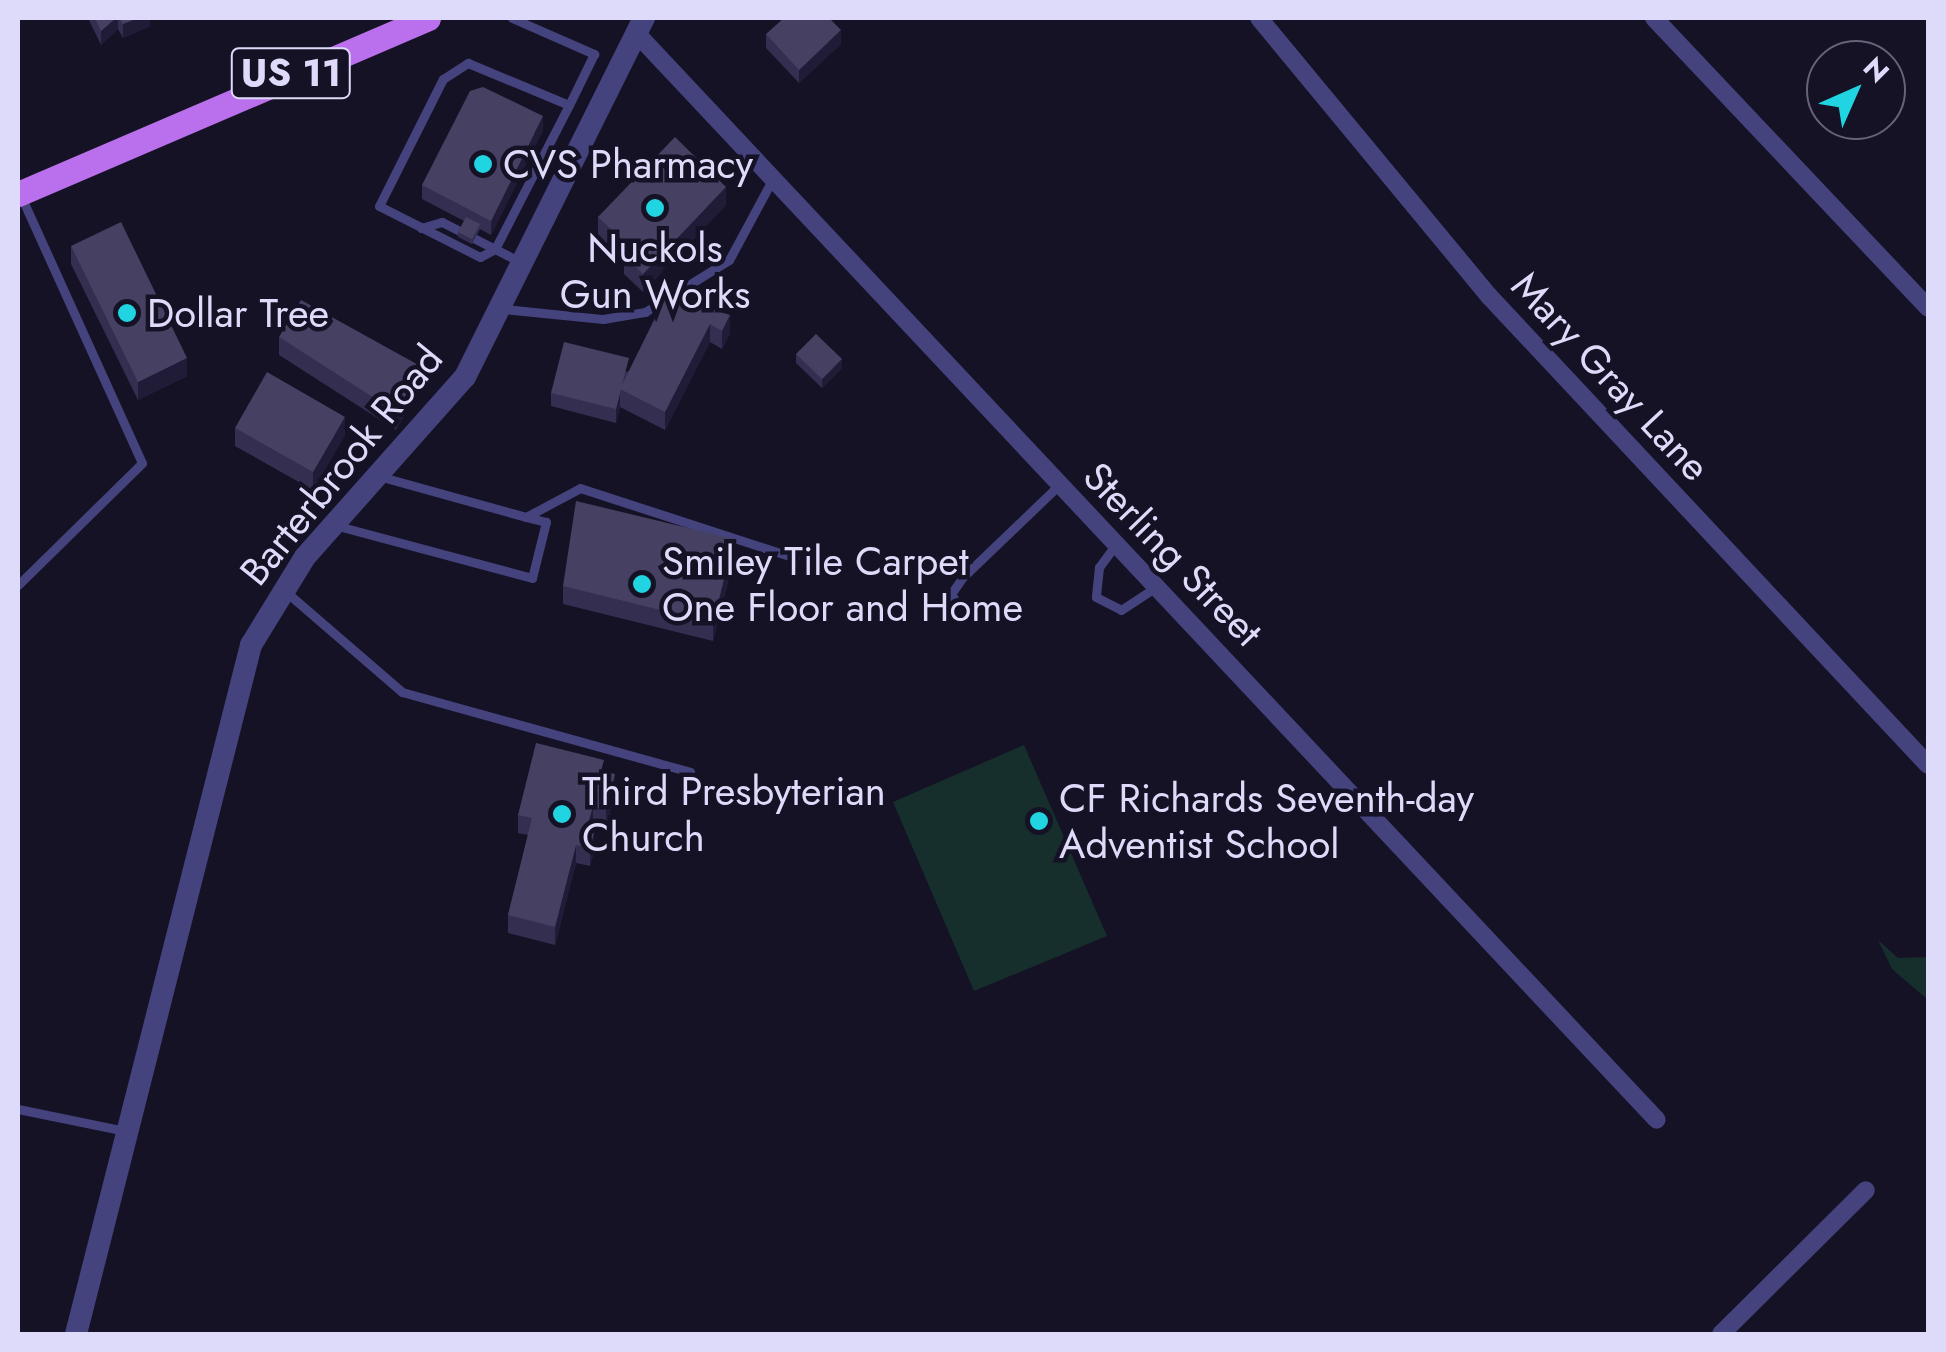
<!DOCTYPE html>
<style>
body{margin:0}
#map{position:relative;width:1946px;height:1352px;overflow:hidden;background:#151225;font-family:Jost,sans-serif}
div>[style]{position:absolute}
.green>*{inset:0;background:#162e2c}
.service>*{height:9px;margin:-4.5px;padding:0 4.5px;transform-origin:4.5px;border-radius:4.5px;background:#44437e}
.minor>*{height:18px;margin:-9px;padding:0 9px;transform-origin:9px;border-radius:9px;background:#44437e}
.tertiary>*{height:22px;margin:-11px;padding:0 11px;transform-origin:11px;border-radius:11px;background:#44437e}
.primary>*{height:25px;margin:-12.5px;padding:0 12.5px;transform-origin:12.5px;border-radius:12.5px;background:#ba70ec}
.wall>*{inset:0;background:#342e50}
.shaded-wall>*{inset:0;background:#201b37}
.building>*{inset:0;background:#464162}
.dots>*{width:28px;height:28px;translate:-50% -50%;box-sizing:border-box;border:5px solid #151225;border-radius:50%}
span{translate:-50% -50%;white-space:nowrap;text-align:center;line-height:1.15;-webkit-text-stroke:9px #151225;paint-order:stroke}
.shield-label span{padding:2px 8px;background:#151225;border:2px solid;border-radius:8px;-webkit-text-stroke-width:0}
.shield-label{font-size:38px;color:#dedbfa;font-weight:700}
.poi-label{font-size:40px;color:#dedbfa}
.left{translate:0 -50%;text-align:left}
.street-label{font-size:40px;color:#dedbfa}
.frame{position:absolute;inset:0;border:20px solid #dedbfa;pointer-events:none}
.north{position:absolute;left:1806px;top:40px;width:100px;height:100px;box-sizing:border-box;background:#151225;border:2px solid #65627a;border-radius:50%;rotate:45deg;font-size:28px;font-weight:700;line-height:40px;text-align:center;color:#dedbfa}
.north::after{content:'';display:block;margin:auto;width:35px;height:45px;background:#20d4e2;clip-path:polygon(50% 0,100% 100%,50% 72%,0 100%)}
</style>
<div id="map">
<div class="green">
<i style="clip-path:polygon(1024px 745px,1107px 936px,974px 991px,893px 802px)"></i>
<i style="clip-path:polygon(1878px 940px,1898px 958px,1928px 957px,1928px 1000px,1892px 969px)"></i>
</div>
<div class="service">
<i style="left:512px;top:18px;width:90px;rotate:23.7deg"></i>
<i style="left:594px;top:54px;width:57px;rotate:116.1deg"></i>
<i style="left:421px;top:228px;width:22px;rotate:-16deg"></i>
<i style="left:442px;top:222px;width:59px;rotate:27deg"></i>
<i style="left:495px;top:249px;width:17px;rotate:152deg"></i>
<i style="left:480px;top:257px;width:113px;rotate:-153.2deg"></i>
<i style="left:379px;top:206px;width:142px;rotate:-63.3deg"></i>
<i style="left:443px;top:79px;width:30px;rotate:-33deg"></i>
<i style="left:468px;top:63px;width:109px;rotate:22.6deg"></i>
<i style="left:569px;top:105px;width:162px;rotate:117.2deg"></i>
<i style="left:495px;top:249px;width:28px;rotate:27deg"></i>
<i style="left:504px;top:309px;width:100px;rotate:5.8deg"></i>
<i style="left:603px;top:319px;width:43px;rotate:-9.5deg"></i>
<i style="left:645px;top:312px;width:99px;rotate:-31.8deg"></i>
<i style="left:729px;top:260px;width:91px;rotate:-61.7deg"></i>
<i style="left:382px;top:477px;width:149px;rotate:15.5deg"></i>
<i style="left:526px;top:517px;width:61px;rotate:-28.2deg"></i>
<i style="left:580px;top:488px;width:226px;rotate:18deg"></i>
<i style="left:338px;top:526px;width:201px;rotate:15deg"></i>
<i style="left:532px;top:578px;width:58px;rotate:-76deg"></i>
<i style="left:546px;top:522px;width:21px;rotate:-166deg"></i>
<i style="left:1116px;top:544px;width:29px;rotate:126deg"></i>
<i style="left:1099px;top:567px;width:30px;rotate:96deg"></i>
<i style="left:1096px;top:597px;width:28px;rotate:27deg"></i>
<i style="left:1121px;top:610px;width:42px;rotate:-33.3deg"></i>
<i style="left:18px;top:585px;width:174px;rotate:-44.5deg"></i>
<i style="left:142px;top:463px;width:293px;rotate:-114.4deg"></i>
<i style="left:285px;top:591px;width:155px;rotate:40.8deg"></i>
<i style="left:402px;top:692px;width:299px;rotate:15.5deg"></i>
<i style="left:958px;top:605px;width:13px;rotate:-122deg"></i>
<i style="left:951px;top:594px;width:19px;rotate:-55deg"></i>
<i style="left:962px;top:578px;width:134px;rotate:-43.8deg"></i>
<i style="left:18px;top:1109px;width:109px;rotate:11.6deg"></i>
</div>
<div class="minor">
<i style="left:1259px;top:18px;width:361px;rotate:50.4deg"></i>
<i style="left:1489px;top:296px;width:642px;rotate:46.89deg"></i>
<i style="left:1654px;top:18px;width:399px;rotate:46.6deg"></i>
<i style="left:638px;top:35px;width:1488px;rotate:46.8deg"></i>
<i style="left:1721px;top:1334px;width:204px;rotate:-44.8deg"></i>
</div>
<div class="tertiary">
<i style="left:76px;top:1334px;width:711px;rotate:-75.75deg"></i>
<i style="left:251px;top:645px;width:103px;rotate:-58.5deg"></i>
<i style="left:305px;top:557px;width:241px;rotate:-48.4deg"></i>
<i style="left:465px;top:377px;width:401px;rotate:-63.5deg"></i>
</div>
<div class="primary">
<i style="left:18px;top:194px;width:446px;rotate:-23.2deg"></i>
</div>
<div class="wall">
<i style="clip-path:polygon(88px 18px,150px 18px,150px 26px,123px 38px,118px 29px,101px 45px)"></i>
<i style="clip-path:polygon(766px 34px,841px 44px,799px 83px,766px 48px)"></i>
<i style="clip-path:polygon(543px 130px,491px 235px,480px 229px,472px 244px,458px 237px,458px 232px,464px 221px,422px 199px,422px 185px)"></i>
<i style="clip-path:polygon(726px 205px,643px 292px,624px 274px,624px 260px,598px 235px,598px 217px)"></i>
<i style="clip-path:polygon(71px 246px,187px 376px,138px 400px,71px 264px)"></i>
<i style="clip-path:polygon(666px 296px,730px 333px,722px 349px,710px 342px,665px 430px,620px 407px,616px 423px,551px 406px,551px 393px,629px 371px)"></i>
<i style="clip-path:polygon(279px 337px,422px 385px,396px 430px,279px 355px)"></i>
<i style="clip-path:polygon(796px 354px,842px 368px,822px 388px,796px 363px)"></i>
<i style="clip-path:polygon(235px 428px,345px 435px,313px 490px,235px 446px)"></i>
<i style="clip-path:polygon(734px 558px,713px 641px,563px 604px,563px 586px)"></i>
<i style="clip-path:polygon(604px 771px,615px 792px,606px 828px,593px 824px,591px 832px,594px 851px,590px 866px,576px 863px,555px 945px,508px 933px,508px 915px,528px 835px,518px 833px,518px 815px)"></i>
</div>
<div class="shaded-wall">
<i style="clip-path:polygon(116px 18px,118px 18px,118px 29px,101px 45px,101px 31px)"></i>
<i style="clip-path:polygon(138px 18px,150px 18px,150px 26px,123px 38px,123px 24px)"></i>
<i style="clip-path:polygon(841px 30px,841px 44px,799px 83px,799px 70px)"></i>
<i style="clip-path:polygon(543px 116px,543px 130px,491px 235px,491px 221px)"></i>
<i style="clip-path:polygon(726px 187px,726px 205px,643px 292px,643px 274px)"></i>
<i style="clip-path:polygon(730px 315px,730px 333px,722px 349px,722px 331px)"></i>
<i style="clip-path:polygon(710px 324px,710px 342px,665px 430px,665px 412px)"></i>
<i style="clip-path:polygon(187px 358px,187px 376px,138px 400px,138px 382px)"></i>
<i style="clip-path:polygon(842px 359px,842px 368px,822px 388px,822px 379px)"></i>
<i style="clip-path:polygon(422px 367px,422px 385px,396px 430px,396px 412px)"></i>
<i style="clip-path:polygon(620px 393px,620px 407px,616px 423px,616px 409px)"></i>
<i style="clip-path:polygon(345px 417px,345px 435px,313px 490px,313px 472px)"></i>
<i style="clip-path:polygon(734px 539px,734px 558px,713px 641px,713px 623px)"></i>
<i style="clip-path:polygon(615px 774px,615px 792px,606px 828px,606px 810px)"></i>
<i style="clip-path:polygon(593px 806px,593px 824px,586px 849px,586px 831px)"></i>
<i style="clip-path:polygon(594px 833px,594px 851px,590px 866px,590px 848px)"></i>
<i style="clip-path:polygon(576px 845px,576px 863px,555px 945px,555px 927px)"></i>
</div>
<div class="building">
<i style="clip-path:polygon(95px 18px,116px 18px,101px 31px)"></i>
<i style="clip-path:polygon(119px 18px,138px 18px,123px 24px)"></i>
<i style="clip-path:polygon(784px 18px,829px 18px,841px 30px,799px 70px,766px 34px)"></i>
<i style="clip-path:polygon(483px 87px,543px 116px,491px 221px,422px 185px,470px 91px)"></i>
<i style="clip-path:polygon(675px 137px,726px 187px,643px 274px,624px 256px,631px 248px,598px 217px)"></i>
<i style="clip-path:polygon(466px 217px,480px 224px,472px 239px,458px 232px)"></i>
<i style="clip-path:polygon(121px 222px,187px 358px,138px 382px,71px 246px)"></i>
<i style="clip-path:polygon(666px 296px,730px 315px,722px 331px,710px 324px,665px 412px,620px 389px)"></i>
<i style="clip-path:polygon(301px 300px,422px 367px,396px 412px,279px 337px)"></i>
<i style="clip-path:polygon(816px 334px,842px 359px,822px 379px,796px 354px)"></i>
<i style="clip-path:polygon(564px 342px,629px 358px,616px 409px,551px 393px)"></i>
<i style="clip-path:polygon(267px 372px,345px 417px,313px 472px,235px 428px)"></i>
<i style="clip-path:polygon(576px 501px,734px 539px,713px 623px,563px 586px)"></i>
<i style="clip-path:polygon(536px 743px,604px 760px,601px 771px,615px 774px,606px 810px,593px 806px,586px 831px,594px 833px,590px 848px,576px 845px,555px 927px,508px 915px,532px 818px,518px 815px)"></i>
</div>
<div class="dots">
<i style="left:483px;top:164px;background:#20d4e2"></i>
<i style="left:655px;top:208px;background:#20d4e2"></i>
<i style="left:127px;top:313px;background:#20d4e2"></i>
<i style="left:642px;top:584px;background:#20d4e2"></i>
<i style="left:562px;top:814px;background:#20d4e2"></i>
<i style="left:1039px;top:821px;background:#20d4e2"></i>
</div>
<div class="shield-label">
<span style="left:291px;top:73px">US 11</span>
</div>
<div class="poi-label">
<span class="left" style="left:503px;top:164px">CVS Pharmacy</span>
<span style="left:655px;top:271px">Nuckols<br>Gun Works</span>
<span class="left" style="left:147px;top:313px">Dollar Tree</span>
<span class="left" style="left:662px;top:584px">Smiley Tile Carpet<br>One Floor and Home</span>
<span class="left" style="left:582px;top:814px">Third Presbyterian<br>Church</span>
<span class="left" style="left:1059px;top:821px">CF Richards Seventh-day<br>Adventist School</span>
</div>
<div class="street-label">
<span style="left:1611px;top:376px;rotate:47deg">Mary Gray Lane</span>
<span style="left:341px;top:465px;rotate:-51deg">Barterbrook Road</span>
<span style="left:1173px;top:554px;rotate:46deg">Sterling Street</span>
</div>
<div class="frame"></div>
<div class="north">N</div>
</div>
